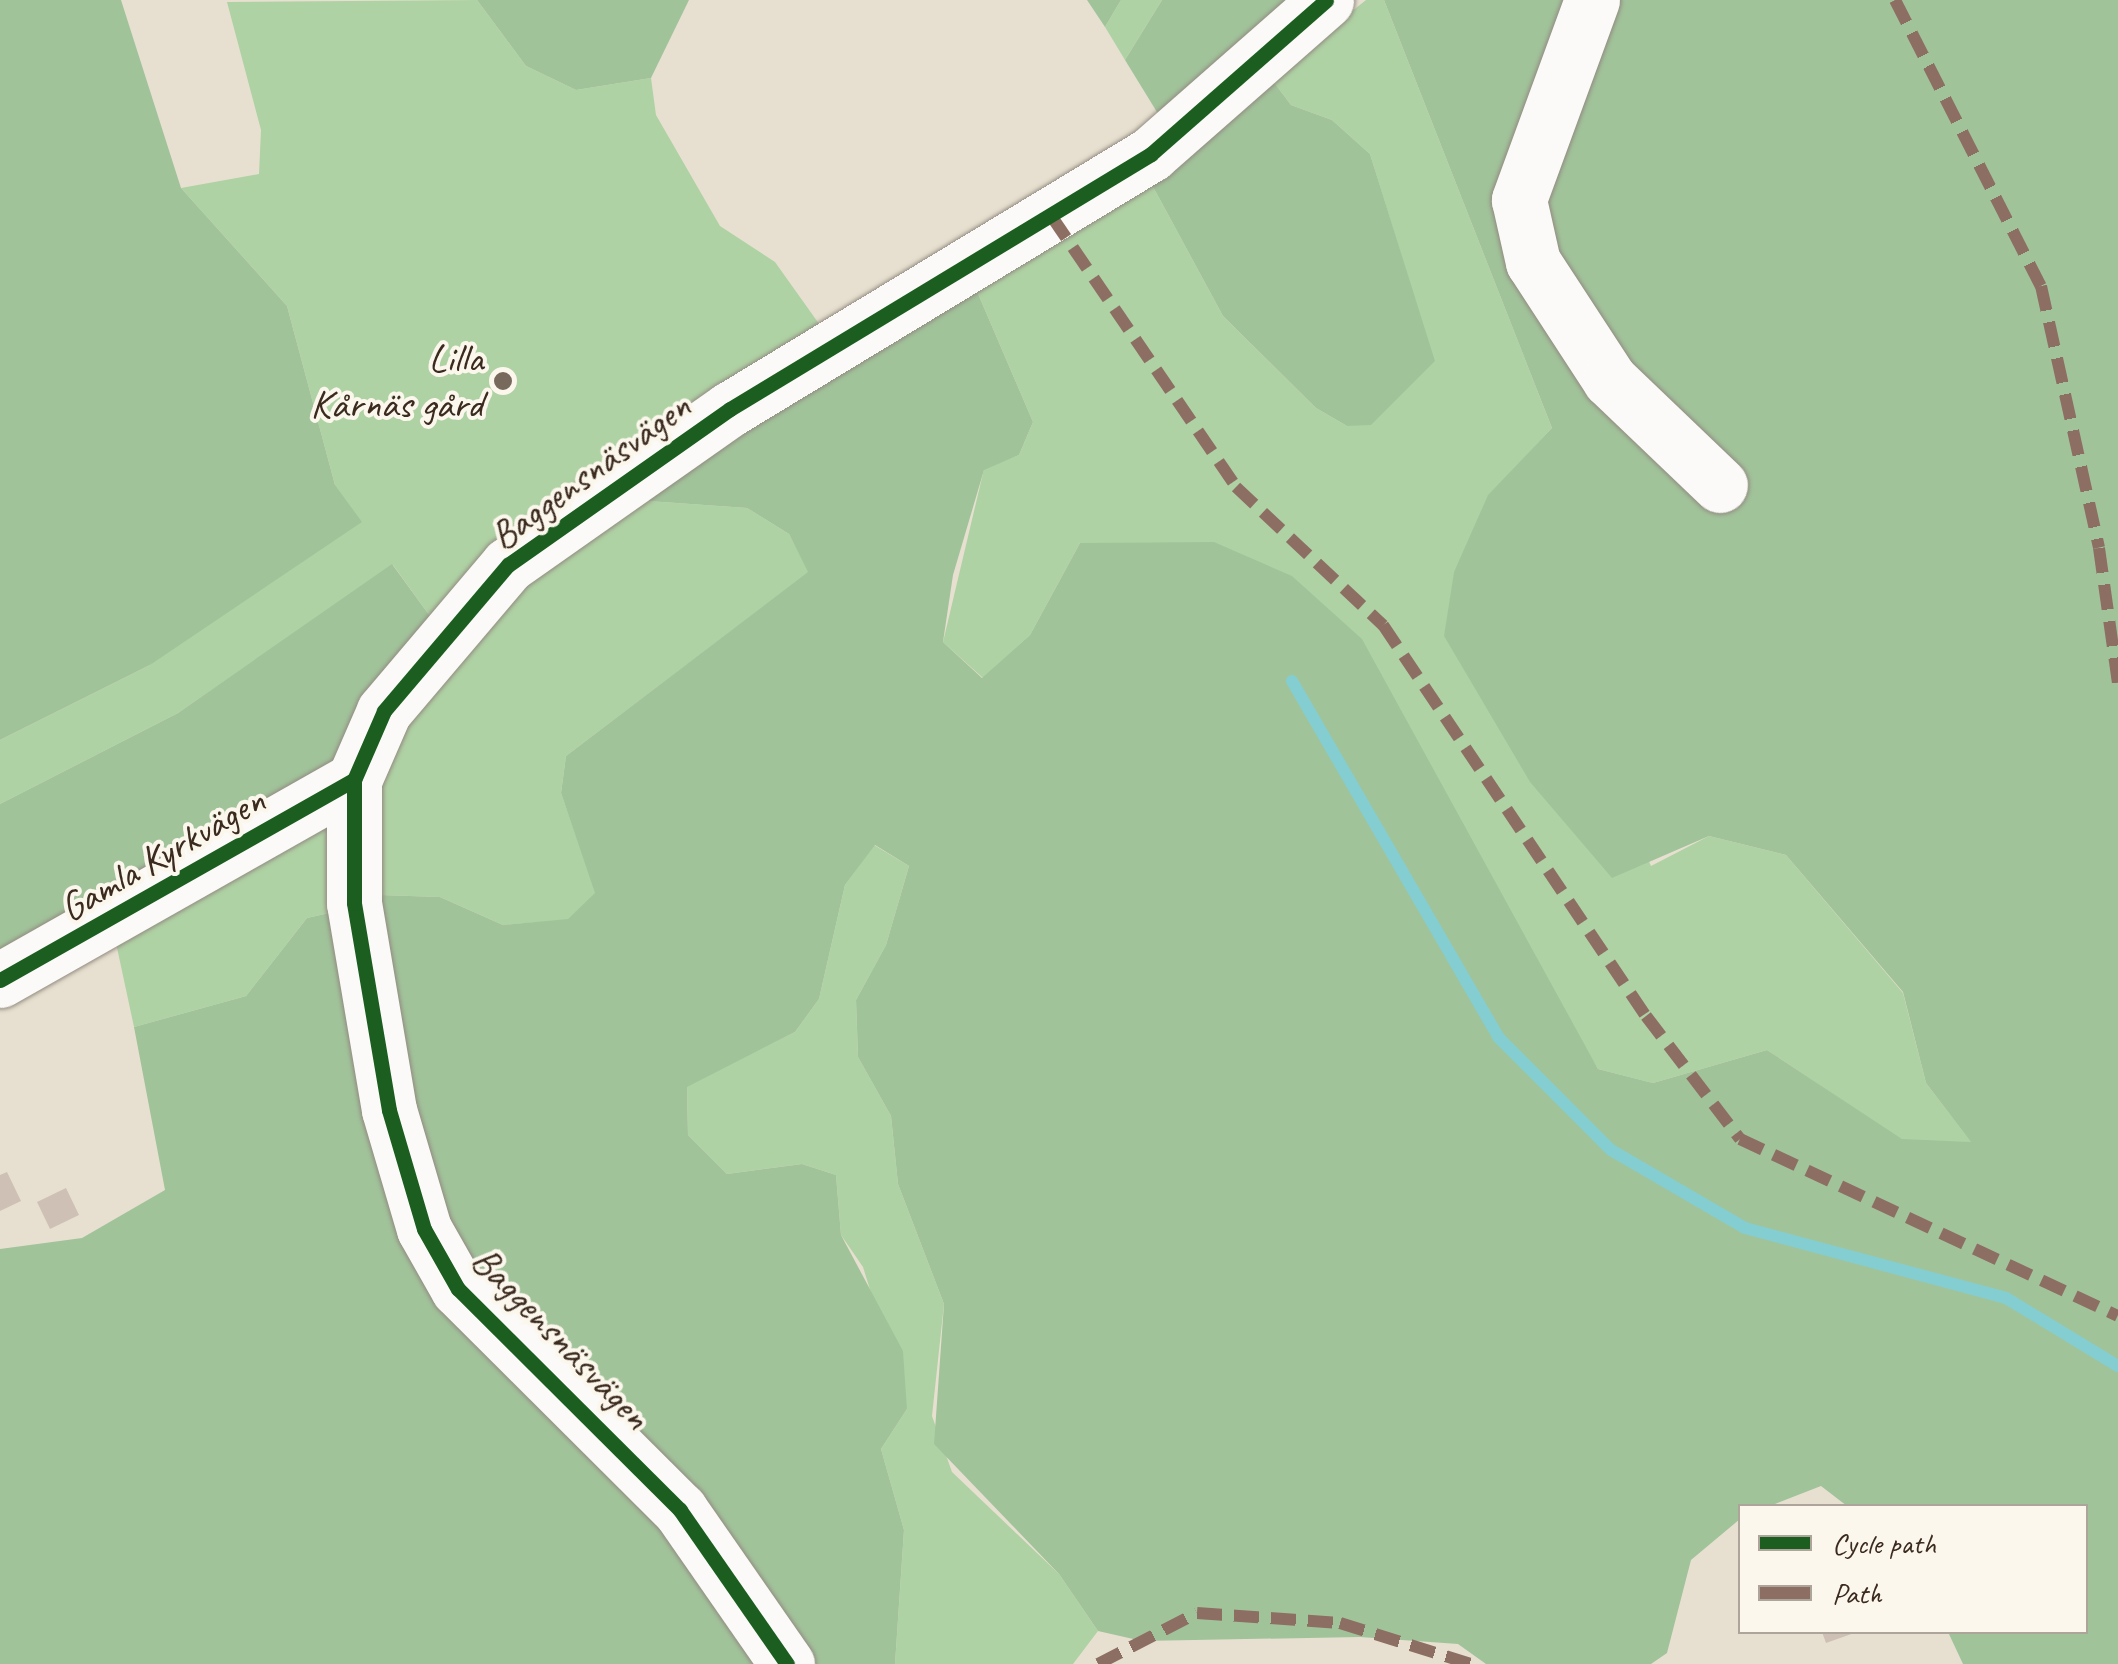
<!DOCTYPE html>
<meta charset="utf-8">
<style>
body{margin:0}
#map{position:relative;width:2118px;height:1664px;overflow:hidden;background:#e7e0d0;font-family:Caveat,sans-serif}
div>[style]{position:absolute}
.green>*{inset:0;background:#afd2a4}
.forest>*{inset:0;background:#a1c39a}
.stream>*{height:12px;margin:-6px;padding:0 6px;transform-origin:6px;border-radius:6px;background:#84ced1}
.building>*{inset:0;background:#cec0b4}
.roads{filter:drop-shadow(0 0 2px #928b81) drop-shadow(0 0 2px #928b81)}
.minor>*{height:55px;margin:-27.5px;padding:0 27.5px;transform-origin:27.5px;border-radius:27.5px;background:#fbfaf8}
.quiet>*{height:12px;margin-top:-6px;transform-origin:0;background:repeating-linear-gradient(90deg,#8d6e63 0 25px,transparent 0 37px)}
.cycleway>*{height:15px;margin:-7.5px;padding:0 7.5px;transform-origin:7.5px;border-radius:7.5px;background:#1b5e20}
.dots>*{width:28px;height:28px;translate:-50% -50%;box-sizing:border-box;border:5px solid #fbf7ec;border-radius:50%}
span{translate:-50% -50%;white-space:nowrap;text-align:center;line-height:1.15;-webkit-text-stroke:8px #fbf7ec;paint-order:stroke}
.poi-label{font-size:40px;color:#3b2a1e}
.right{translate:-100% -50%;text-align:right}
.street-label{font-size:40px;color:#3b2a1e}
.legend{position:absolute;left:1738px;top:1504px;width:350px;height:130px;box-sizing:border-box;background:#fbf7ec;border:2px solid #aea59a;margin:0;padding:12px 18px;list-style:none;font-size:30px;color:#3b2a1e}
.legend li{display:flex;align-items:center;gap:20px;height:50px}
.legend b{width:50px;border:2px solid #aea59a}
</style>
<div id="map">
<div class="green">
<i style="clip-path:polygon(477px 0,526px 66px,576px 90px,651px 78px,656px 115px,720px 226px,775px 262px,822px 328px,435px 623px,393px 565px,178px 713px,0 804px,0 740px,150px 665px,335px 485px,287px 306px,181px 188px,259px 174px,261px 130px,227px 2px)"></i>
<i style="clip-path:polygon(1121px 0,1162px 0,1125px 60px,1105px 27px)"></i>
<i style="clip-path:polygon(1366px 0,1384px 0,1552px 428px,1488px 496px,1651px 866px,1709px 836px,1786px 855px,1903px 993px,1926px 1083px,1972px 1143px,1902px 1140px,1767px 1050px,1653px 1083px,1598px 1069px,1500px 905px,1080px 543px,1030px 635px,983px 678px,943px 642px,984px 469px,1019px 455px,1033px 422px,976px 289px,1151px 183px,1223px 316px,1316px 408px,1347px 426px,1434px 361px,1370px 154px,1332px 120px,1291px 105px,1270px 77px)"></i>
<i style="clip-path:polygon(648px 501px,747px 508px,789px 534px,809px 572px,566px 756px,561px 793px,596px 893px,568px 920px,503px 925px,440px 897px,380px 895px,380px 789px,406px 720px,524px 584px)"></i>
<i style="clip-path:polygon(321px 819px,340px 834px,338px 911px,307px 918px,246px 996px,134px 1027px,116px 943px)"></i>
<i style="clip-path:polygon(874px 845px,909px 866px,886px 945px,856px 1000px,858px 1057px,891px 1116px,898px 1184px,944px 1304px,932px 1416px,952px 1472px,1059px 1574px,1098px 1631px,1073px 1664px,895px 1664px,904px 1530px,881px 1449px,907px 1409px,863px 1267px,841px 1235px,836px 1175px,802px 1164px,727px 1174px,688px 1135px,687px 1086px,795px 1032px,819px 999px,845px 885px)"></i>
</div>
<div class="forest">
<i style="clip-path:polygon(0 0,121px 0,181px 188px,287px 306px,335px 485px,362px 522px,150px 665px,0 740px)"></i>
<i style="clip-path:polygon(477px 0,689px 0,651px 78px,576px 90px,526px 66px)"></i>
<i style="clip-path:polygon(1087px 0,1121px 0,1105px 27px)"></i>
<i style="clip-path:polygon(1162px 0,1293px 0,1160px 117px,1125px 60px)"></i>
<i style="clip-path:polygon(1384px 0,2118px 0,2118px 1664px,1963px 1664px,1948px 1632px,2086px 1632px,2086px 1506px,1847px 1506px,1821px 1486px,1770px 1506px,1740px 1506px,1740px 1519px,1691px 1560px,1667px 1653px,1651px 1664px,1486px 1664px,1458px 1644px,1360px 1637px,1142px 1641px,1098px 1631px,1059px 1574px,934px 1444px,944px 1304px,898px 1184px,891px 1116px,858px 1057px,856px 1000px,886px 945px,909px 866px,875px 845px,845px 885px,819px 999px,795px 1032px,687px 1087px,688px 1135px,727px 1174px,802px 1164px,836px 1175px,841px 1235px,903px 1351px,907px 1409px,881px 1449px,904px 1530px,895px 1664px,805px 1664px,469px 1274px,411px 1110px,380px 895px,440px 897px,503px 925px,568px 919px,595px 893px,561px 793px,566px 756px,808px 572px,789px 534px,747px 508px,648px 501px,739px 422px,976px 289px,1033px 422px,1019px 455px,984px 470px,953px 575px,943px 642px,982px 678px,1030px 635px,1080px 543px,1214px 542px,1292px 576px,1362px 639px,1598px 1069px,1653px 1083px,1767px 1050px,1902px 1139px,1971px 1142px,1926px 1083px,1903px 992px,1786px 855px,1709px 836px,1612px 878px,1530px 782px,1444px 636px,1454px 572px,1488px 495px,1552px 428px)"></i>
<i style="clip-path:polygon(1270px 77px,1291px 105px,1332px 120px,1370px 154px,1435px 361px,1371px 425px,1347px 426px,1316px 408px,1223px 316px,1151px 183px)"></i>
<i style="clip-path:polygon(392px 564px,435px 623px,327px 775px,0 959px,0 804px,178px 713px)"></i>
<i style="clip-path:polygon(338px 911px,401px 1232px,663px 1518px,771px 1664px,0 1664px,0 1249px,82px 1238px,165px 1190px,134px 1027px,246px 996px,307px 918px)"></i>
</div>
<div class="stream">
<i style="left:1292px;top:681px;width:411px;rotate:59.9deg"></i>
<i style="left:1498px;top:1037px;width:160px;rotate:45deg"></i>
<i style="left:1611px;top:1150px;width:155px;rotate:30.2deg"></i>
<i style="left:1745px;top:1228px;width:270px;rotate:15deg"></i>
<i style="left:2006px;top:1298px;width:131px;rotate:31.3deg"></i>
</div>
<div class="building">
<i style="clip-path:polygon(7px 1172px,21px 1201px,0 1211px,0 1175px)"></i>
<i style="clip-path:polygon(66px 1188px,79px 1215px,50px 1229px,37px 1202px)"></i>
<i style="clip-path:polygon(1822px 1632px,1857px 1632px,1826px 1643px)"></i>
</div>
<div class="roads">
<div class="minor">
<i style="left:1592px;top:0;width:213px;rotate:110.1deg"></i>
<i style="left:1519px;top:200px;width:64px;rotate:77.3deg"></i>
<i style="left:1533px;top:262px;width:141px;rotate:56.9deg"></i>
<i style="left:1610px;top:380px;width:152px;rotate:43.7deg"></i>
<i style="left:0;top:980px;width:407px;rotate:-29.5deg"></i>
<i style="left:787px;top:1664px;width:188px;rotate:-124.8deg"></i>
<i style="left:680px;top:1510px;width:313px;rotate:-135.1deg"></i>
<i style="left:458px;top:1289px;width:69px;rotate:-119.5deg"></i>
<i style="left:424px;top:1229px;width:124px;rotate:-106.4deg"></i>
<i style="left:389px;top:1110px;width:210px;rotate:-99.6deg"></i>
<i style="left:354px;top:903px;width:123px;rotate:-90deg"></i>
<i style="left:354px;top:780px;width:75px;rotate:-66.5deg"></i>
<i style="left:384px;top:711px;width:192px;rotate:-49.7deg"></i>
<i style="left:508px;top:565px;width:271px;rotate:-35.1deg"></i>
<i style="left:730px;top:409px;width:492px;rotate:-31.2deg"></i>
<i style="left:1151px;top:154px;width:233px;rotate:-41.3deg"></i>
</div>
</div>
<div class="quiet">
<i style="left:1895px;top:0;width:321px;rotate:63deg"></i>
<i style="left:2041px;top:286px;width:268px;rotate:77.5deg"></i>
<i style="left:2099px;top:548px;width:136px;rotate:82deg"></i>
<i style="left:1052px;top:217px;width:327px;rotate:55.7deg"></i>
<i style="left:1236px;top:487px;width:202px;rotate:43.2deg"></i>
<i style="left:1383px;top:625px;width:471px;rotate:56.1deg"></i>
<i style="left:1646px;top:1016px;width:155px;rotate:52.6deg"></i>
<i style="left:1740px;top:1139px;width:417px;rotate:25.1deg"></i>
<i style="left:1098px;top:1664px;width:111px;rotate:-27.3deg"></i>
<i style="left:1197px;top:1613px;width:143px;rotate:4deg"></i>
<i style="left:1340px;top:1623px;width:137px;rotate:17.4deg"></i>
</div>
<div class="cycleway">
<i style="left:0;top:980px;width:407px;rotate:-29.5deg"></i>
<i style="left:787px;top:1664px;width:188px;rotate:-124.8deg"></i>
<i style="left:680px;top:1510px;width:313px;rotate:-135.1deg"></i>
<i style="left:458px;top:1289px;width:69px;rotate:-119.5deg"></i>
<i style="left:424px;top:1229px;width:124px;rotate:-106.4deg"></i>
<i style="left:389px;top:1110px;width:210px;rotate:-99.6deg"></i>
<i style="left:354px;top:903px;width:123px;rotate:-90deg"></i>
<i style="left:354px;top:780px;width:75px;rotate:-66.5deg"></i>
<i style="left:384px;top:711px;width:192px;rotate:-49.7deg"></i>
<i style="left:508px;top:565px;width:271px;rotate:-35.1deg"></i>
<i style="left:730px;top:409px;width:492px;rotate:-31.2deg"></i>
<i style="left:1151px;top:154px;width:233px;rotate:-41.3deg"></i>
</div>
<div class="dots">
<i style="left:503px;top:381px;background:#776a5c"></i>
</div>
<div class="poi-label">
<span class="right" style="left:483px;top:381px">Lilla<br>Kårnäs gård</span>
</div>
<div class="street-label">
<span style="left:590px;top:471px;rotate:-36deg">Baggensnäsvägen</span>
<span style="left:162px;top:854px;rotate:-30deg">Gamla Kyrkvägen</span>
<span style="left:561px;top:1338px;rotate:46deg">Baggensnäsvägen</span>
</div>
<ul class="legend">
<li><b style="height:12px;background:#1b5e20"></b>Cycle path</li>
<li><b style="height:12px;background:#8d6e63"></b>Path</li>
</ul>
</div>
